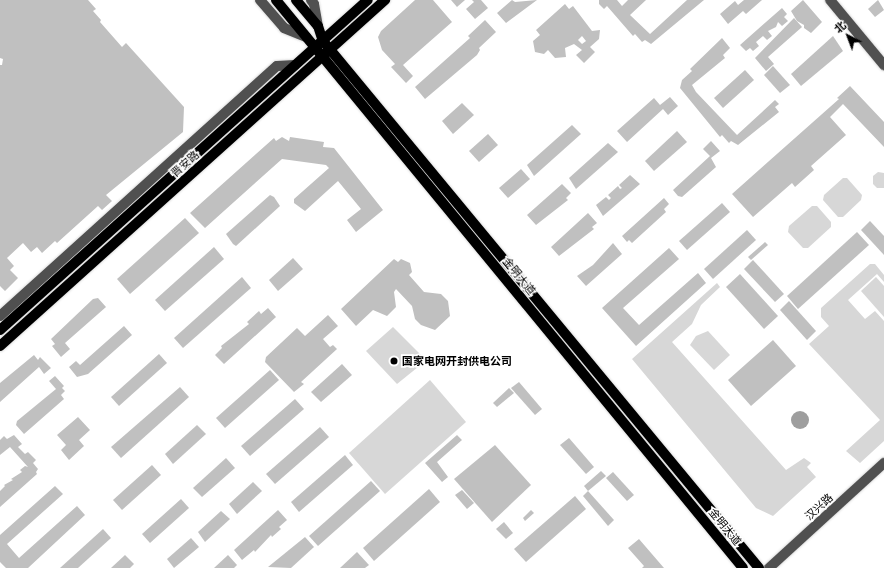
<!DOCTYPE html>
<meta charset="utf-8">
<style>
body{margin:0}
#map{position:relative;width:884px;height:568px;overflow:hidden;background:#fff;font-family:Barlow,"Noto Sans SC",sans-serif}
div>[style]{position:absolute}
.green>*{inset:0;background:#d7d7d7}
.water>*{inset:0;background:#9e9e9e}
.round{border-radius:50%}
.building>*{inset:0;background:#c0c0c0}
.roads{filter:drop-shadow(0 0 1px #dbdbdb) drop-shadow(0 0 1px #dbdbdb)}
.minor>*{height:10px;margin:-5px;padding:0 5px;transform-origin:5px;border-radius:5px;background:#505050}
.major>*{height:10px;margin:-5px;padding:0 5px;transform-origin:5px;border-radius:5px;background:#000}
.dots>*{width:11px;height:11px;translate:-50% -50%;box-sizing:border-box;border:2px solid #fff;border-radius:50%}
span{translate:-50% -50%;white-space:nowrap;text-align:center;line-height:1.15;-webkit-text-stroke:3.5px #fff;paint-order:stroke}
.street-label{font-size:11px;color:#000}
.poi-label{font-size:11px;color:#000;font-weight:700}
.left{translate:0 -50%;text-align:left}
.north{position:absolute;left:828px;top:16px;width:40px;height:40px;-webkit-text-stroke:3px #fff;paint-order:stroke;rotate:318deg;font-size:11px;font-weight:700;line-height:16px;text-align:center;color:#000}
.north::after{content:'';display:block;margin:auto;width:14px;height:18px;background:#000;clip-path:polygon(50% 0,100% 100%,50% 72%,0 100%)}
</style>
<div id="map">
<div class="green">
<i style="clip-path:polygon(878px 172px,884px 173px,884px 188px,877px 188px,873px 184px,873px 176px)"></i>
<i style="clip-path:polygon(843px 178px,847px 178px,862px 195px,861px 200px,843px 217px,838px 217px,823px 200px,824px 195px)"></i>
<i style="clip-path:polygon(812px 206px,817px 206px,831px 222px,831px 227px,808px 248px,803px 248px,788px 232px,789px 226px)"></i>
<i style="clip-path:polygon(870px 264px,875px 264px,884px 275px,884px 282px,877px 274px,848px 300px,865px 319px,875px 311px,884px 321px,884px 441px,860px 463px,846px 451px,880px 420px,809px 344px,829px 326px,821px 317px,821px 308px)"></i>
<i style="clip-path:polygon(876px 277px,884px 286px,884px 317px,861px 291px)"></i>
<i style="clip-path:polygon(717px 283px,720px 287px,701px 305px,692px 324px,672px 342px,786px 470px,804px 458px,811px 463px,807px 467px,816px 477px,773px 516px,756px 508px,632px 359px)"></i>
<i style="clip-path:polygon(393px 327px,424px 358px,423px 363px,397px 384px,366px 351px)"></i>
<i style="clip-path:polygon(708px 331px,730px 355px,714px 370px,690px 345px,696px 336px)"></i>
<i style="clip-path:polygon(430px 380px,466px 422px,385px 494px,349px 453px)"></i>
</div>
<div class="water">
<i class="round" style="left:791px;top:411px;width:18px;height:18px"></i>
</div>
<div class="building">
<i style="clip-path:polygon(0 0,88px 0,96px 9px,93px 11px,101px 20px,100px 22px,122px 47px,126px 43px,184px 107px,183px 132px,106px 195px,112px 201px,102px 210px,98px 206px,57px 243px,55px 241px,42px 253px,37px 247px,31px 252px,23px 243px,7px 258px,14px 266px,10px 270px,18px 278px,5px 291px,0 286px,0 65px,2px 65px,3px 59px,0 58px)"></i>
<i style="clip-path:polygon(415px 0,433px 0,452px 22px,403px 65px,413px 76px,406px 83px,391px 67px,395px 64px,382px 50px,378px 37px,381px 31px)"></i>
<i style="clip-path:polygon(451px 0,465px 0,457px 7px)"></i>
<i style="clip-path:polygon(472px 0,481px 0,488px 8px,475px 19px,466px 9px,474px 2px)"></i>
<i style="clip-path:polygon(512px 0,515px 2px,537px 0,506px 23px,497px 13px)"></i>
<i style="clip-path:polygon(599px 0,617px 0,622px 6px,628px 0,646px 0,630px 15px,650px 34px,687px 0,704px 0,651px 44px,645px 40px,642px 42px,635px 34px,633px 36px,607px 6px,604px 9px,599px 4px)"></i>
<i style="clip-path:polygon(744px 0,762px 0,746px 14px,743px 11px,728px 24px,720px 14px,735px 1px,738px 5px)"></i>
<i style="clip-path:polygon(803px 0,822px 22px,811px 33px,804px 28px,804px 25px,797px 21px,791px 11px)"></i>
<i style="clip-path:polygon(878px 0,884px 10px,875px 17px,868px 9px)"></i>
<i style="clip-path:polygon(evenodd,565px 4px,569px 9px,573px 6px,592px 31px,600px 30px,599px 39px,590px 47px,595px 52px,584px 63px,576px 55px,582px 50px,574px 44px,565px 48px,566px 57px,555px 58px,548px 50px,544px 54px,535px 52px,533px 41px,540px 35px,536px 30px,565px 4px,582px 36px,586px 41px,582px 44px,578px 40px,582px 36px)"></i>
<i style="clip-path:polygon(782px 8px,787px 14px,784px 17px,788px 21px,782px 26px,778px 22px,776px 27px,768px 31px,772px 36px,767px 40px,763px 36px,756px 42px,759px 46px,753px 51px,750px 48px,746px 51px,740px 45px)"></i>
<i style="clip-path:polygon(794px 18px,802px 27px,768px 57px,774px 64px,766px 71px,755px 58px)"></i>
<i style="clip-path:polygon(485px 20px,496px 32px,479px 48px,480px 50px,477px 55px,425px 99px,415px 87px,470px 38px,468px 36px)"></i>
<i style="clip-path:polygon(833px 36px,843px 51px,801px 86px,791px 74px)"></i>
<i style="clip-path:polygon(722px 38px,730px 48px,723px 55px,725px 58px,692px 85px,696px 92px,737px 135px,775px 100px,779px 104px,775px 107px,779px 112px,738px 145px,731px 141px,729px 143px,722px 135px,720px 137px,680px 88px,682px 80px,692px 71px,690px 69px)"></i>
<i style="clip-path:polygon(773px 66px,790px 85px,780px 93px,764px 75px)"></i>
<i style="clip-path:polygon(745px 70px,754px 80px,723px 108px,714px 98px)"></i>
<i style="clip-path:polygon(850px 86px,884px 122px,884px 147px,843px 104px,830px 117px,846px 135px,811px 166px,814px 170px,795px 187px,792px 183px,753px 217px,732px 194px,839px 99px,837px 98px)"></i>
<i style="clip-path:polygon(670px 97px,678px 106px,668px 115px,663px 109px,627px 142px,617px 131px,654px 98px,660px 105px)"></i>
<i style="clip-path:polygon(462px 103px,474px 115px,453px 134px,442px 121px)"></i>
<i style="clip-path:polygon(572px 125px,581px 134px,534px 176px,527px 165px)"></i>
<i style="clip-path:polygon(677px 131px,687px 142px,654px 171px,645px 161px)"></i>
<i style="clip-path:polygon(488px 134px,498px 145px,479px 162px,469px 151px)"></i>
<i style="clip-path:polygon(282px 137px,289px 141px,290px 137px,324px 142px,323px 147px,334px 148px,383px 210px,356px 232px,347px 220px,361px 209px,338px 181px,305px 211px,294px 203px,294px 199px,329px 168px,326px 165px,282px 159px,205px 228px,190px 213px,274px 138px,276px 141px)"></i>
<i style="clip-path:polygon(711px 141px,720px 151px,711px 158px,716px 167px,682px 197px,678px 196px,673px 190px,710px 156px,703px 149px)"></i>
<i style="clip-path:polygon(608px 143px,618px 152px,576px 189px,569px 178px)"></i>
<i style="clip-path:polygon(521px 169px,530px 179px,508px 198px,499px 188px)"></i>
<i style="clip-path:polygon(630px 175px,640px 184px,603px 216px,596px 205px,606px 197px,609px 200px,611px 198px,608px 195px,618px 186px,620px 189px,622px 188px,619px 185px)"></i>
<i style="clip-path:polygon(562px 184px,571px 193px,566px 198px,568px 200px,536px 225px,527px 215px)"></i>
<i style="clip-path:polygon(270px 195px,274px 197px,280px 206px,236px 246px,233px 244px,226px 234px)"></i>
<i style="clip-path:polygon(664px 198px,669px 204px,664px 209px,666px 212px,632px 243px,629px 240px,627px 242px,622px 236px)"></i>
<i style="clip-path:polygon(722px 203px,730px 212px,687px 250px,679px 241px)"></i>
<i style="clip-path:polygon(588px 213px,597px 223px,592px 227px,594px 229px,559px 256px,551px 247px)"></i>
<i style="clip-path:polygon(185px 218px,199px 233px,130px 294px,117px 279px)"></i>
<i style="clip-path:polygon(870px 221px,884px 236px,884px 255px,861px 230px)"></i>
<i style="clip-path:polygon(747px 230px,756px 240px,713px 279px,704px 269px)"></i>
<i style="clip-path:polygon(857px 232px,869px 245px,798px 309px,787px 296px)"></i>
<i style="clip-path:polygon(765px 242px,768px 245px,751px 260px,748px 257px)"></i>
<i style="clip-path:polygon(613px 243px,622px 254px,586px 286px,577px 276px,593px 265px)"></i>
<i style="clip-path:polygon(214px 247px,224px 259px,165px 311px,155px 300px)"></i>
<i style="clip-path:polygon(669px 248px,679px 259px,623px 308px,639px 325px,698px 273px,706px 283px,636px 346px,602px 308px)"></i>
<i style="clip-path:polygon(293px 258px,303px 269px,278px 291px,269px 280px)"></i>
<i style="clip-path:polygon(394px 259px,398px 262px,401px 259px,410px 263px,412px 272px,409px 275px,424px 292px,441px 294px,448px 301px,450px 316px,435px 330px,421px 325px,415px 319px,412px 306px,396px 289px,394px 292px,396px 307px,387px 316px,373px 310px,356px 326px,341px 309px)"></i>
<i style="clip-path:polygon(753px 260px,784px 294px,775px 302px,744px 269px)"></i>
<i style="clip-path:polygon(740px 274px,778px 316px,764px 329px,726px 287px)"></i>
<i style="clip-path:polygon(242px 277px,251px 288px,183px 348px,174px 338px)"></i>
<i style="clip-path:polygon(98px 298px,106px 307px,65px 343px,70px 349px,61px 357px,52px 346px,55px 344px,51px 339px,93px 299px)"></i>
<i style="clip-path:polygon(789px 301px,816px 331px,807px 340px,780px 310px)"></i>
<i style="clip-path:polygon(268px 308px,276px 317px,224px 364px,215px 355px,222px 348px,221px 346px,249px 324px,247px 322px,259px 311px,261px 314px)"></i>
<i style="clip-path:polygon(328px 315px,338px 326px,323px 339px,330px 347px,333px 345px,337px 349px,301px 382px,304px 384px,294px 392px,265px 362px,266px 357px,297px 328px,305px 336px)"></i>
<i style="clip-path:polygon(124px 326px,132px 335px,88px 374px,77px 377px,69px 367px,76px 361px,80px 365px)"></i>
<i style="clip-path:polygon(773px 340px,796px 366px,751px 406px,728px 380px)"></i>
<i style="clip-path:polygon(159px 354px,167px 363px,119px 406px,111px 397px)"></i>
<i style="clip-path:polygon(34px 355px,38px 360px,40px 357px,51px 368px,44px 374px,39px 367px,0 402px,0 383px)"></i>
<i style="clip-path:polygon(342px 364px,352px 375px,321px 402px,311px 392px)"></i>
<i style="clip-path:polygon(270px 370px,279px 380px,225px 428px,216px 418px)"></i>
<i style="clip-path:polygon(55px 376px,64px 386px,62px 388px,65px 391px,61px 395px,64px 399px,24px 434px,16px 425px,17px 421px,56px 389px,49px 381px)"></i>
<i style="clip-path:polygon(519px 382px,542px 409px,535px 415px,511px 388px)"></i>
<i style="clip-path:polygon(180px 387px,189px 397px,121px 458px,111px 447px)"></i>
<i style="clip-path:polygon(509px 388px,514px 393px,497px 407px,493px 403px)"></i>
<i style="clip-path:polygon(295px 399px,304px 409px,250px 456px,241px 446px)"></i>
<i style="clip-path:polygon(78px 417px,90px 430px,79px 440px,84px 446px,69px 460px,61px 450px,66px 445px,57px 435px)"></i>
<i style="clip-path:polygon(197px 425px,206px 434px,173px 464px,165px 454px)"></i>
<i style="clip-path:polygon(320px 427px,329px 437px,275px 484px,266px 474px)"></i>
<i style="clip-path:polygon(14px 435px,22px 444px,18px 447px,25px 454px,28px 452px,36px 460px,33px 463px,38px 469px,36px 472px,37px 474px,0 507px,0 491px,5px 486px,4px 485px,13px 480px,11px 479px,22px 472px,20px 470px,25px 466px,28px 467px,10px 447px,0 455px,0 440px,4px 436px,7px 439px)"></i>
<i style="clip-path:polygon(457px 435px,462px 440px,437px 462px,448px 477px,442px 482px,425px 463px)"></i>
<i style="clip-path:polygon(569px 438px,594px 467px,586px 474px,560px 445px)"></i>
<i style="clip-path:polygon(495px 445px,531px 485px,492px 522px,454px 479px)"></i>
<i style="clip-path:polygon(345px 455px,353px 465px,299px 512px,291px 502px)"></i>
<i style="clip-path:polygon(226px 458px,235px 468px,202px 497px,193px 488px)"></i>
<i style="clip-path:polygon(152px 465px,161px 475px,122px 510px,113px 500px)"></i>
<i style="clip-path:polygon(601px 471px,606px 476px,588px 491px,584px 486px)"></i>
<i style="clip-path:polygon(613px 472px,634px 495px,627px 501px,606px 478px)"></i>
<i style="clip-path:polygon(371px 481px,380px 491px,318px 546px,309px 536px)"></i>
<i style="clip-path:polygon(253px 482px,262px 491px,237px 514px,229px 504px)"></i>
<i style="clip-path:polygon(55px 486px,63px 494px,7px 544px,19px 558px,77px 506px,85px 515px,28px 568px,6px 568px,0 562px,0 535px)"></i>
<i style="clip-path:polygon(429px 489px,440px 502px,374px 561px,363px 548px)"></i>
<i style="clip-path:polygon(462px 490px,474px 503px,467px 509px,455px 495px)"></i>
<i style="clip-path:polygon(588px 491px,614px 520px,608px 526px,583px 496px)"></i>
<i style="clip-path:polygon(575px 496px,586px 509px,526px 562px,514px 549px)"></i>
<i style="clip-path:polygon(181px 499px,189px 508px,150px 543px,142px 534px)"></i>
<i style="clip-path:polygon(278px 510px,287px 520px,279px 527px,281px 529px,272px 537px,271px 535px,255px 552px,254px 550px,242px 560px,234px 550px)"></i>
<i style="clip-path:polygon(531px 510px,534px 513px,525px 521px,523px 518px)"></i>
<i style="clip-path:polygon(221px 511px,230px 519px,205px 542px,198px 532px)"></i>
<i style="clip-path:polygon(504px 522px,513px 533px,506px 539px,496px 529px)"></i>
<i style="clip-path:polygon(103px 529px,111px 538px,78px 568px,60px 568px)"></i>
<i style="clip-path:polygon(305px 537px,314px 547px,291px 568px,268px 567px)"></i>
<i style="clip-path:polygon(191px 538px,199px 547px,174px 568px,167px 559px)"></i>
<i style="clip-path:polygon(639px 539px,664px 568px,642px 568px,644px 566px,628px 548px)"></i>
<i style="clip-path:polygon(357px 552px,369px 565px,365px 568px,340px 568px)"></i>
<i style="clip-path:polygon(125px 555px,134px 564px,130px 568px,111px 568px)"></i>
<i style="clip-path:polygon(228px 555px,237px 565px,234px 568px,214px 568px)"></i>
</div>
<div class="roads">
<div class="minor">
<i style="left:260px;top:0;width:37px;rotate:49deg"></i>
<i style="left:284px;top:28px;width:24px;rotate:22deg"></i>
<i style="left:311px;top:0;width:5px;rotate:53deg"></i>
<i style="left:314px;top:4px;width:22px;rotate:80deg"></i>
<i style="left:830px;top:0;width:85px;rotate:50.3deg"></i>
<i style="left:0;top:316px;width:373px;rotate:-42.1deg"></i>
<i style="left:277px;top:66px;width:18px;rotate:-3deg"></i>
<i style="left:769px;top:568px;width:156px;rotate:-42.4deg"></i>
</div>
<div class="major">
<i style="left:276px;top:0;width:735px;rotate:50.57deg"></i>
<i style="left:296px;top:0;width:34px;rotate:50deg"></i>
<i style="left:318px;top:26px;width:16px;rotate:72deg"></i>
<i style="left:323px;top:41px;width:684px;rotate:50.4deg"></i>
<i style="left:0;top:330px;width:494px;rotate:-41.9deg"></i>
<i style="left:0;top:346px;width:518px;rotate:-41.95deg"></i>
</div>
</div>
<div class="dots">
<i style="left:394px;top:361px;background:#000"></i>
</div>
<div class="street-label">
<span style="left:185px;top:164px;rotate:-42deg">晋安路</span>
<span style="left:519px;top:276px;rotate:51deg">金明大道</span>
<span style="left:819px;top:507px;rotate:-42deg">汉兴路</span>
<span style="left:725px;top:527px;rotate:51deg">金明大道</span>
</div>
<div class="poi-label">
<span class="left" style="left:402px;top:361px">国家电网开封供电公司</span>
</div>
<div class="north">北</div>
</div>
